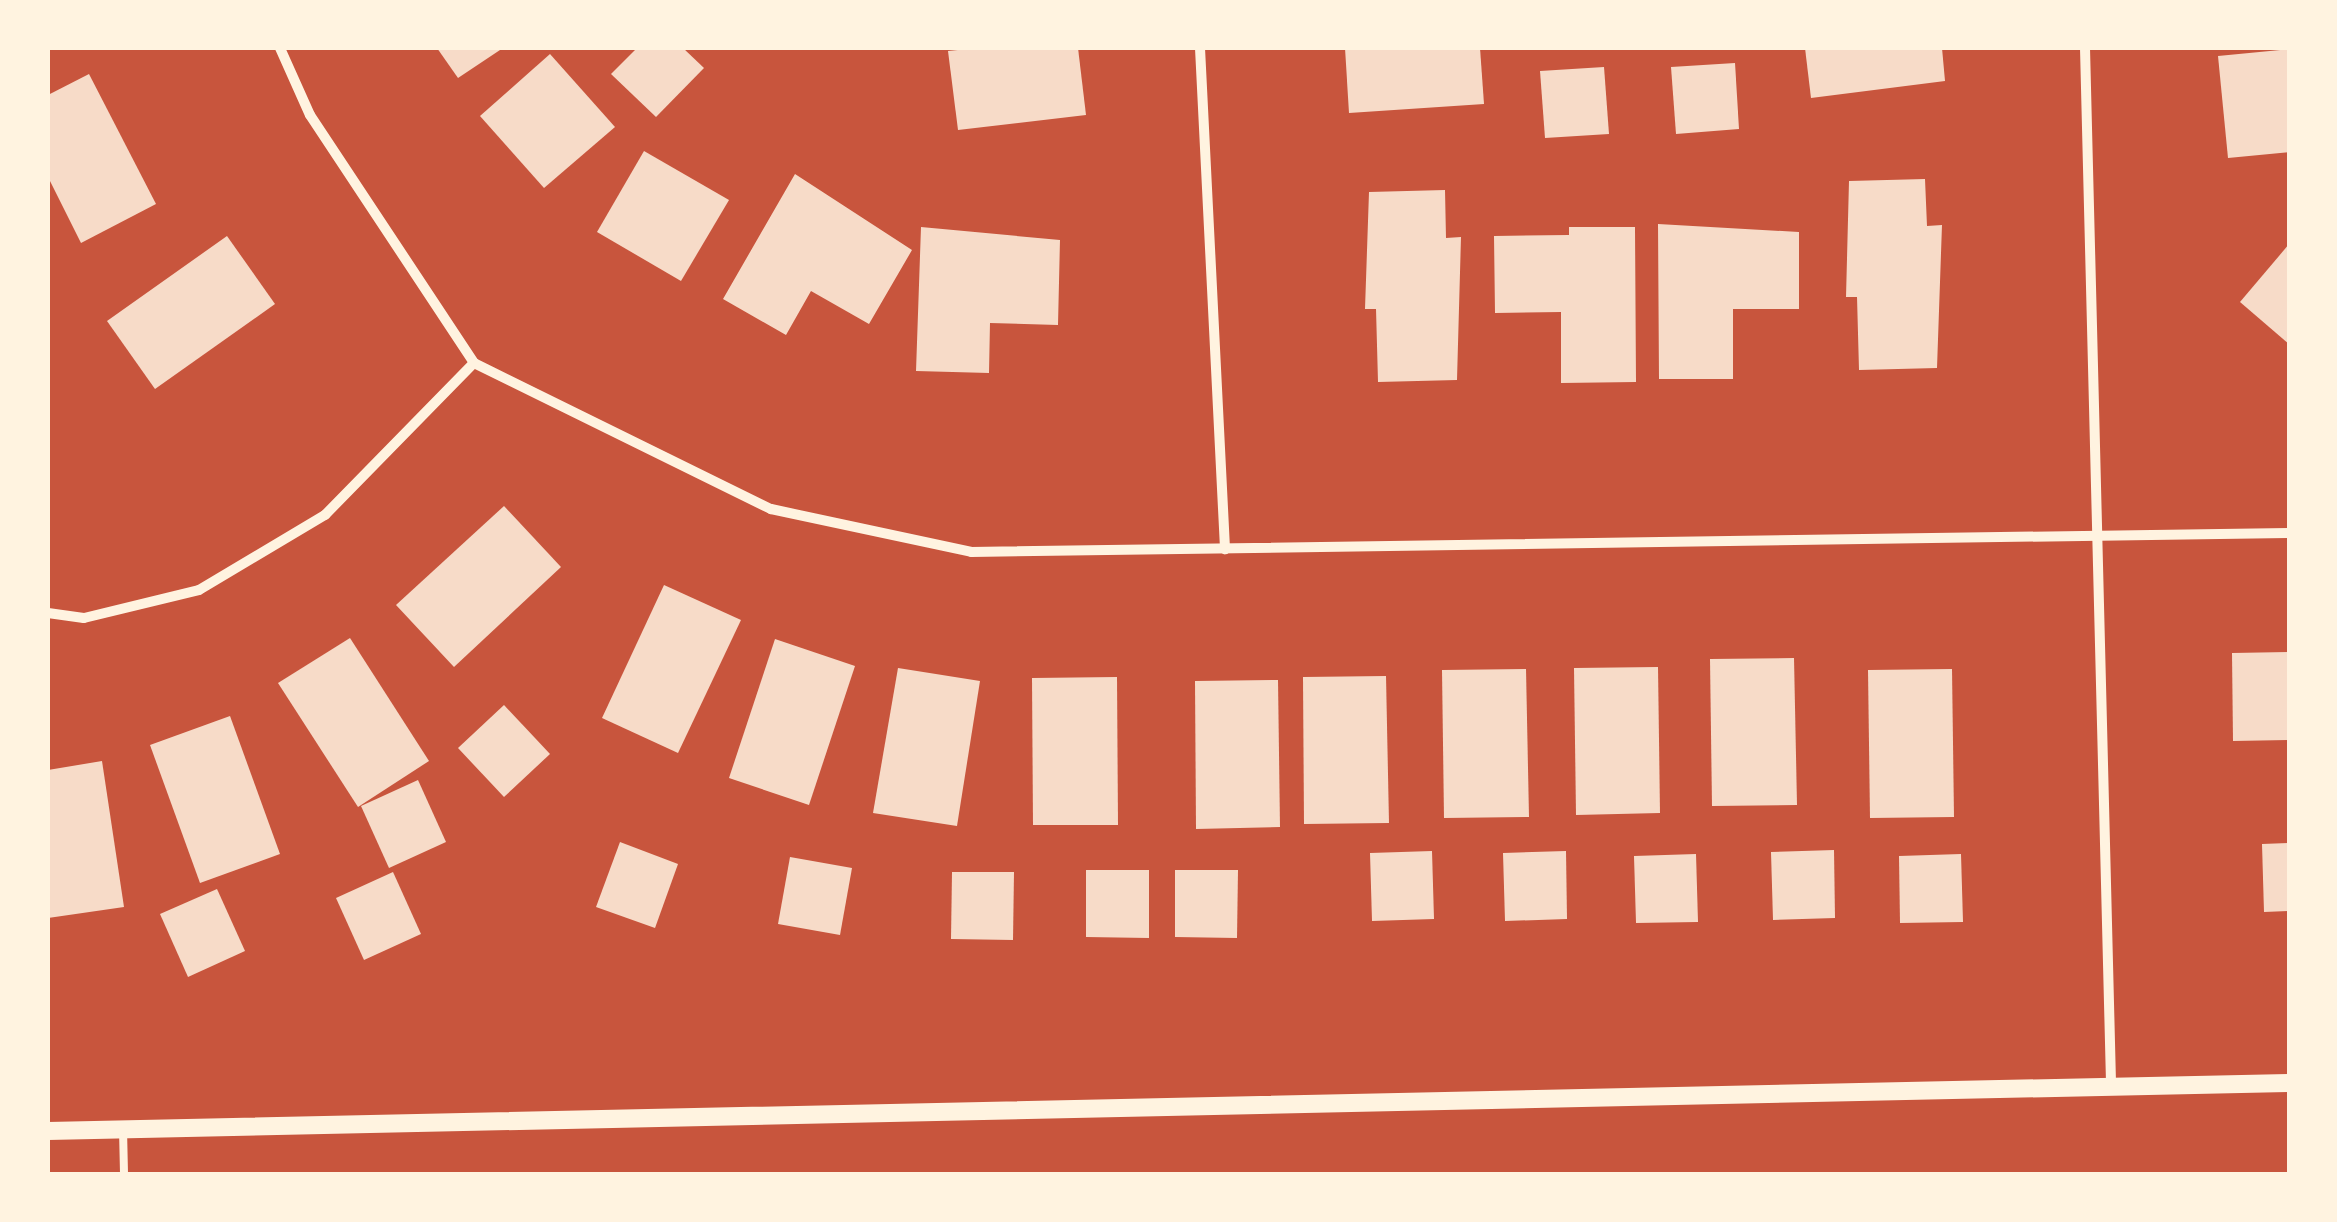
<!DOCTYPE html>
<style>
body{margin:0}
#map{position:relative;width:2337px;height:1222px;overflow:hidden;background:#c8553d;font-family:Signika,sans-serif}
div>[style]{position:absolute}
.building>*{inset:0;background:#f7dbc8}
.service>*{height:8px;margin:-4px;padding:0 4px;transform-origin:4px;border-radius:4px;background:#fff3e0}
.minor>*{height:10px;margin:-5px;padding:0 5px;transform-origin:5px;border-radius:5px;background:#fff3e0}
.tertiary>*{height:18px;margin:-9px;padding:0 9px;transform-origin:9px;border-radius:9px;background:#fff3e0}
span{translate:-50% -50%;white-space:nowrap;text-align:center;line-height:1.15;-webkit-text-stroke:10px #fff3e0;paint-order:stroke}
.frame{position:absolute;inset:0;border:50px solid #fff3e0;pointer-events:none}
</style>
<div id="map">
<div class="building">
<i style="clip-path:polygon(437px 48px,503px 48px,458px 78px)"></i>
<i style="clip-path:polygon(637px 48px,683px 48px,704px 68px,656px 117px,611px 74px)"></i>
<i style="clip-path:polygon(977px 48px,1078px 48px,1086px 115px,958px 130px,948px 51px)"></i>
<i style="clip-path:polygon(1345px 48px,1480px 48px,1484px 104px,1349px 113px)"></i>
<i style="clip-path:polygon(1805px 48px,1942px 48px,1945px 81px,1811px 98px)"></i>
<i style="clip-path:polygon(2290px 49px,2290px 152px,2228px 158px,2218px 56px)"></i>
<i style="clip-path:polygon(550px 54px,615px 127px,544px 188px,480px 116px)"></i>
<i style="clip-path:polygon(1735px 63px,1739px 129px,1676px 134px,1671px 67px)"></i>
<i style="clip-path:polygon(1604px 67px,1609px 134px,1545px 138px,1540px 71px)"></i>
<i style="clip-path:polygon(89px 74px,156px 204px,81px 243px,48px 177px,48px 95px)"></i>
<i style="clip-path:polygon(644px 151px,729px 200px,681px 281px,597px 232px)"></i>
<i style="clip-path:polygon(795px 174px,912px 250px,869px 324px,811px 291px,786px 335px,723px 299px)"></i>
<i style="clip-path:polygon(1925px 179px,1927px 226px,1942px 225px,1937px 368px,1859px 370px,1857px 297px,1846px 297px,1849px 181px)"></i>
<i style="clip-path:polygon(1445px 190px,1446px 238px,1461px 237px,1457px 380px,1378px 382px,1376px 309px,1365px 309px,1369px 192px)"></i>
<i style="clip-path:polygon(1658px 224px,1799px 232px,1799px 309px,1733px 309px,1733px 379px,1659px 379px)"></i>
<i style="clip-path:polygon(921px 227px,1060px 240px,1058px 325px,990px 323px,989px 373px,916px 371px)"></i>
<i style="clip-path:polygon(1569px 227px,1635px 227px,1636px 382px,1561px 383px,1561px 312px,1495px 313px,1494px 236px,1569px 235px)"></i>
<i style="clip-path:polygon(227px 236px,275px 304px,155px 389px,107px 321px)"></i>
<i style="clip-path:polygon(2290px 243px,2290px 345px,2240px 302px)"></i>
<i style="clip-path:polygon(504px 506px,561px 567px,454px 667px,396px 605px)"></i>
<i style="clip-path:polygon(664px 585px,741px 620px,678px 753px,602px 718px)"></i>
<i style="clip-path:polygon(350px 638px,429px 761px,358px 807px,278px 683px)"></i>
<i style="clip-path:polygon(775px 639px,855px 666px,809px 805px,729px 778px)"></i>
<i style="clip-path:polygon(2290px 652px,2290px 740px,2233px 741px,2232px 653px)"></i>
<i style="clip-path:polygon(1794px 658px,1797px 805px,1712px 806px,1710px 659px)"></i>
<i style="clip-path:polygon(1658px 667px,1660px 813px,1576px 815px,1574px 668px)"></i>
<i style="clip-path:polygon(898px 668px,980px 681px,957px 826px,873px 813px)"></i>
<i style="clip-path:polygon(1526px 669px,1529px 817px,1444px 818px,1442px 670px)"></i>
<i style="clip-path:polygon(1952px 669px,1954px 817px,1870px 818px,1868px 670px)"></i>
<i style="clip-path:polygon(1386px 676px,1389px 823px,1304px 824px,1303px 677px)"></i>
<i style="clip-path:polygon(1117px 677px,1118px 825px,1033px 825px,1032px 678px)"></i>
<i style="clip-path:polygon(1278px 680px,1280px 827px,1196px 829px,1195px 681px)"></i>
<i style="clip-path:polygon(504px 705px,550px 754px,504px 797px,458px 748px)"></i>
<i style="clip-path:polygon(230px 716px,280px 854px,200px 883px,150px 745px)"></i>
<i style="clip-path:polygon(102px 761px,124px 907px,48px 918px,48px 770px)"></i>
<i style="clip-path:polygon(418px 780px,446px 842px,389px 868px,361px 806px)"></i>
<i style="clip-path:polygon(620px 842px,678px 864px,655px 928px,596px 907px)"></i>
<i style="clip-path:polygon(2290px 843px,2290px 911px,2264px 912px,2262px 844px)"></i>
<i style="clip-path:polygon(1834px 850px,1835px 918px,1773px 920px,1771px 852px)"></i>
<i style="clip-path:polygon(1432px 851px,1434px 919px,1372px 921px,1370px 853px)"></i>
<i style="clip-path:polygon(1566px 851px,1567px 919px,1505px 921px,1503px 853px)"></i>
<i style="clip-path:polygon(1696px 854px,1698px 922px,1636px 923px,1634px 856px)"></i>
<i style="clip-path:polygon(1961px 854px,1963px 922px,1900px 923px,1899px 856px)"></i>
<i style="clip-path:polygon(790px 857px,852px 868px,840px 935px,778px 924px)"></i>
<i style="clip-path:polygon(1086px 870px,1149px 870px,1149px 938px,1086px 937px)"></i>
<i style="clip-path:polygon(1175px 870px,1238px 870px,1237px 938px,1175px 937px)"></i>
<i style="clip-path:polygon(393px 872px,421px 934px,364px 960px,336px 898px)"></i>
<i style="clip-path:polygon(952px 872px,1014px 872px,1013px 940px,951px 939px)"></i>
<i style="clip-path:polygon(217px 889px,245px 951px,188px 977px,160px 914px)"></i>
</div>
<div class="service">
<i style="left:123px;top:1129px;width:45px;rotate:88.7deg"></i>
</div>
<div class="minor">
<i style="left:280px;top:48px;width:73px;rotate:65.9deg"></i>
<i style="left:310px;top:115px;width:297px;rotate:56.5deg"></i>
<i style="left:1200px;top:48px;width:502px;rotate:87.14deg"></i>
<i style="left:2085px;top:48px;width:1037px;rotate:88.56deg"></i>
<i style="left:474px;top:363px;width:331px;rotate:26.2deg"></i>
<i style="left:771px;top:509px;width:205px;rotate:12.1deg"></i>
<i style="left:971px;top:552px;width:1319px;rotate:-0.83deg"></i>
<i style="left:48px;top:613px;width:36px;rotate:8deg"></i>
<i style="left:84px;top:618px;width:118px;rotate:-13.7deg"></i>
<i style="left:199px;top:590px;width:147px;rotate:-30.8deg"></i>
<i style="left:325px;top:515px;width:213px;rotate:-45.6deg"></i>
</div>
<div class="tertiary">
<i style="left:48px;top:1131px;width:2243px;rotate:-1.23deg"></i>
</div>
<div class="frame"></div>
</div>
